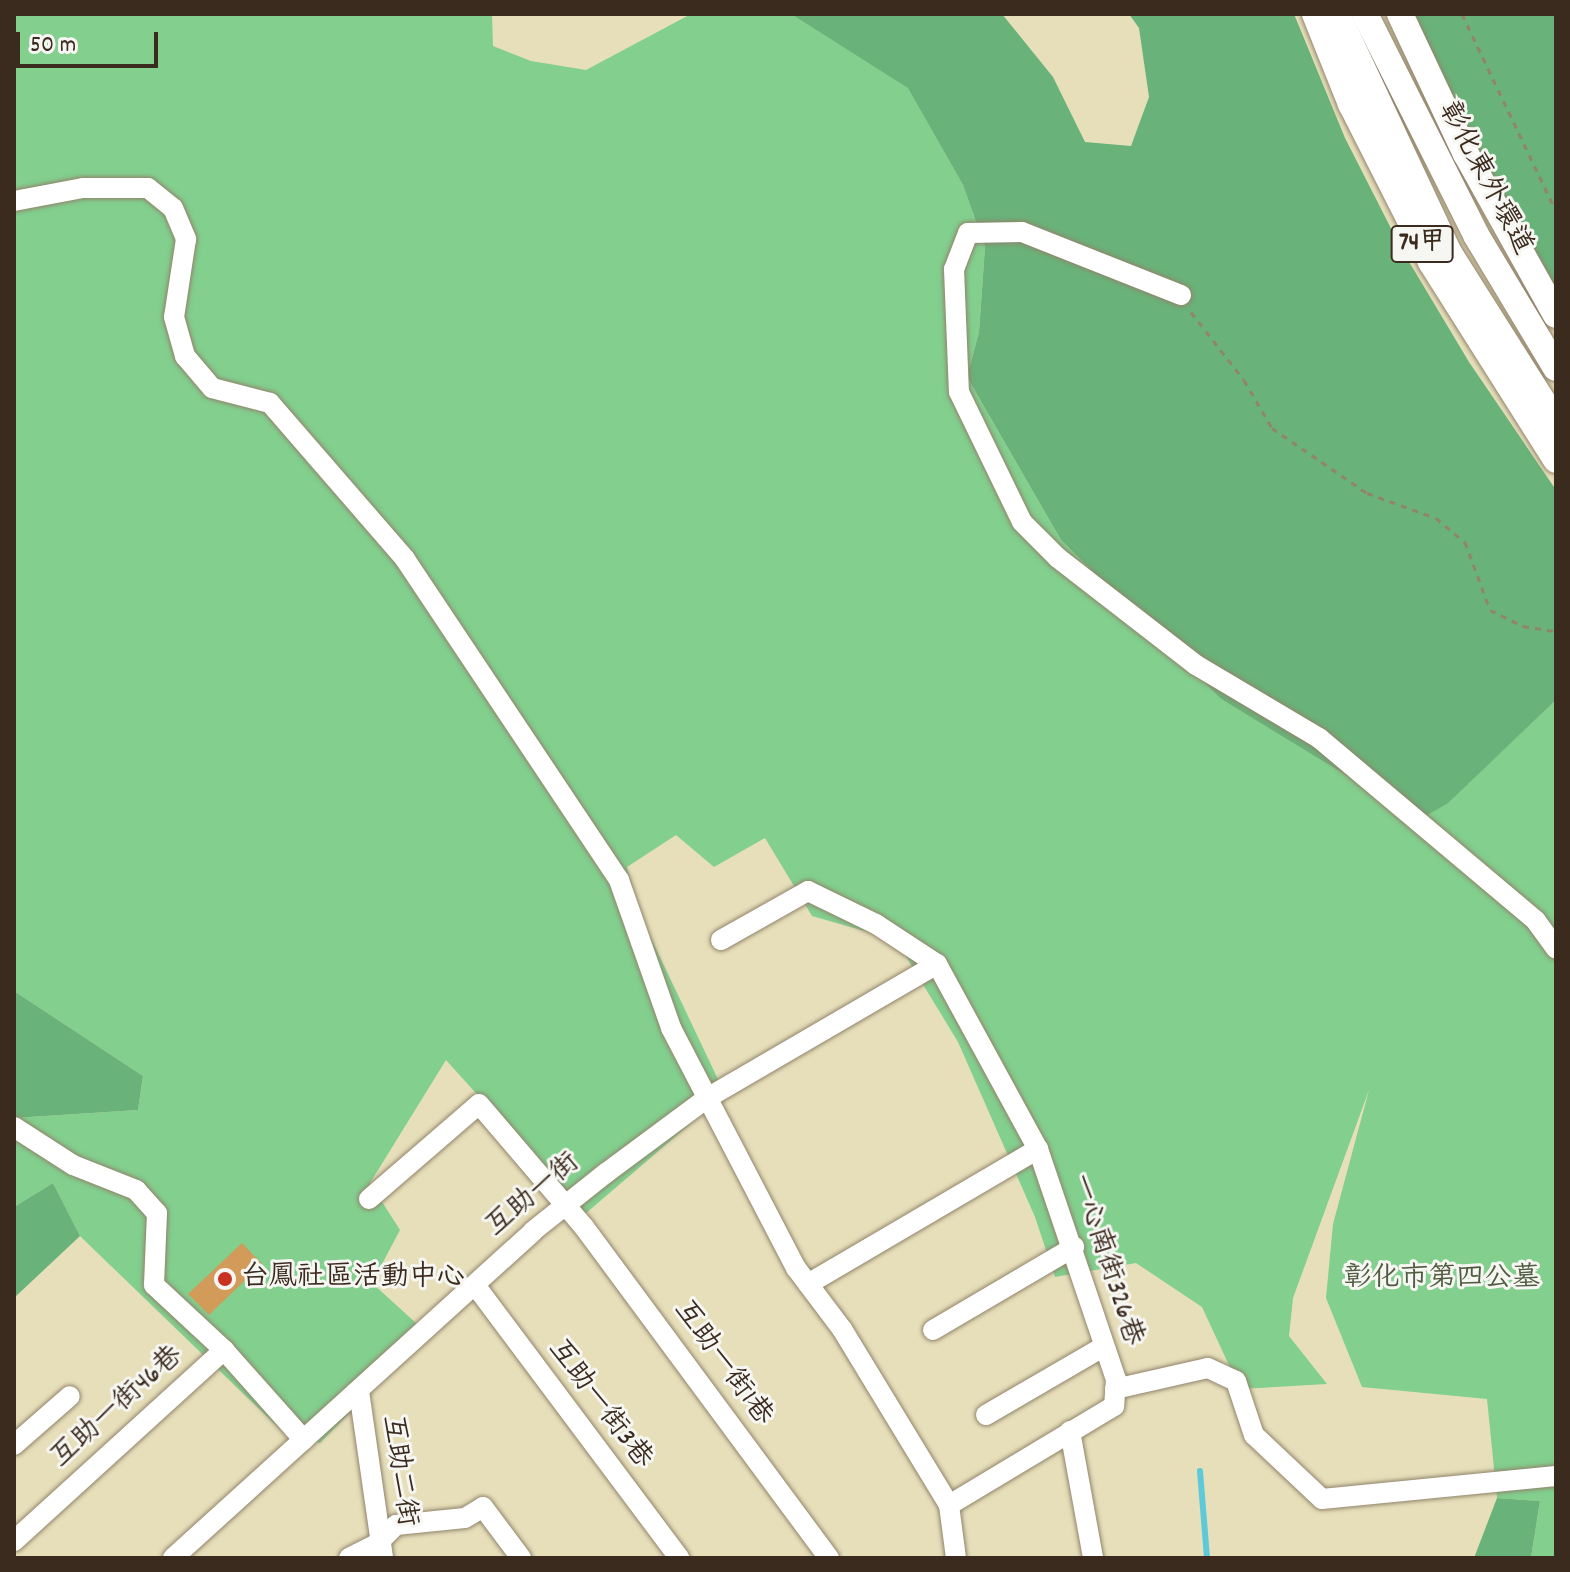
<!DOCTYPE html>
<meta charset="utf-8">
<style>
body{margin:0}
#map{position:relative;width:1570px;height:1572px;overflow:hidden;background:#e7dfba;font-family:Dekko,"LXGW WenKai TC",sans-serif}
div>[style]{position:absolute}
.green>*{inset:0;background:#82cf8e}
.forest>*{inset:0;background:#69b279}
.stream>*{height:6px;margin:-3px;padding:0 3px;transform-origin:3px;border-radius:3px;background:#5ec9d8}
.building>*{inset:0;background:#d29b59}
.path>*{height:3px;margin-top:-1.5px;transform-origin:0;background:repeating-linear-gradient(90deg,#91846c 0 6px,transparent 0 12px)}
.roads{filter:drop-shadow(0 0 2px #91846c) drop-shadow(0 0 2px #91846c)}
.minor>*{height:20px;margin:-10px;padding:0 10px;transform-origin:10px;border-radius:10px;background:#fff}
.major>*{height:26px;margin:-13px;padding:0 13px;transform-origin:13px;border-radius:13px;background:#fff}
.dots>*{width:22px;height:22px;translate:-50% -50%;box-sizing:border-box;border:4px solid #f6f6f2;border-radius:50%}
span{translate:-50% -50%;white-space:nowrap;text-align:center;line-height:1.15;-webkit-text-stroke:6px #f6f6f2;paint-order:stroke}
.shield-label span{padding:2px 6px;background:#f6f6f2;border:2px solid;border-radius:6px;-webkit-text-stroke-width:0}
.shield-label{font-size:26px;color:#3b2a1e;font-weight:700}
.street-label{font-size:28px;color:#3b2a1e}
.poi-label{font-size:28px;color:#3b2a1e}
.left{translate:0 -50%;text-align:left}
.park-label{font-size:28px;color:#505c40}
.frame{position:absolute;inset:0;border:16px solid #3b2a1e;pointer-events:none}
.scale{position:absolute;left:16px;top:32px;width:142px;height:36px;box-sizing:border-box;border:4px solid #3b2a1e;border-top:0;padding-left:10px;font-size:24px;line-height:28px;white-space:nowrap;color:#3b2a1e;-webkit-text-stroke:6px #f6f6f2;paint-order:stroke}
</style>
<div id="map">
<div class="green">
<i style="clip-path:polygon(14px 14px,492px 14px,493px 46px,531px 61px,586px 70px,691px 14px,791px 14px,908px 87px,963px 185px,985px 247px,979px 332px,967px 377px,1061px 540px,1221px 699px,1419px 820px,1448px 802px,1556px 700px,1556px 1558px,1531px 1558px,1540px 1501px,1497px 1498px,1487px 1399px,1362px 1387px,1326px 1298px,1333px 1224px,1369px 1090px,1293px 1298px,1289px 1336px,1327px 1384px,1240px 1389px,1202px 1307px,1136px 1263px,1055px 1277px,1035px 1217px,958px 1042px,896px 940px,812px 916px,765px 838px,714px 867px,676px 835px,627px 867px,640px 915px,725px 1094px,585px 1214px,446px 1060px,370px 1183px,400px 1230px,372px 1283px,428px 1334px,320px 1443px,284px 1433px,80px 1236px,53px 1183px,14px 1207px,14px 1118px,138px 1110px,143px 1076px,14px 991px)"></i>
</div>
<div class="forest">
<i style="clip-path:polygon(791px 14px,1002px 14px,1053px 77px,1085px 142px,1131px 146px,1149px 97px,1139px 28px,1129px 14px,1294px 14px,1345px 138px,1402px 250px,1469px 362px,1556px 490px,1556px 700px,1448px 803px,1419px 820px,1221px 699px,1061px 540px,967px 377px,979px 332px,985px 247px,963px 185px,908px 88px)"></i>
<i style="clip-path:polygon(1400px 14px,1556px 14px,1556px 312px)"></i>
<i style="clip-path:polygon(14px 991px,143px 1076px,138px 1110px,14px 1118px)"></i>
<i style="clip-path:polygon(53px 1183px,80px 1236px,14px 1298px,14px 1207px)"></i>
<i style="clip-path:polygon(1497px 1498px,1540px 1501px,1531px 1558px,1474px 1558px)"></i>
</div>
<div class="stream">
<i style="left:1200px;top:1471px;width:87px;rotate:85.4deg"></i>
</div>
<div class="building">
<i style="clip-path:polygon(242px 1243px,262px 1264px,209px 1315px,188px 1294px)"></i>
</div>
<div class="path">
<i style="left:1462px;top:14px;width:218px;rotate:64.5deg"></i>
<i style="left:1191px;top:312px;width:86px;rotate:52.1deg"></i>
<i style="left:1244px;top:380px;width:56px;rotate:59.7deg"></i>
<i style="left:1272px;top:428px;width:115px;rotate:34.4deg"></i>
<i style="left:1367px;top:493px;width:73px;rotate:19.9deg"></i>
<i style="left:1436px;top:518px;width:38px;rotate:40deg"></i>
<i style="left:1465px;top:542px;width:72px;rotate:69.8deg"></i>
<i style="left:1490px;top:610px;width:37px;rotate:26deg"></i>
<i style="left:1523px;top:626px;width:33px;rotate:9deg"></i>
</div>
<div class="roads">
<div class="minor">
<i style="left:14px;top:201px;width:70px;rotate:-10.7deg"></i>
<i style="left:83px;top:188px;width:65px"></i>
<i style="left:148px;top:188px;width:32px;rotate:39deg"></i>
<i style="left:173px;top:208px;width:34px;rotate:67deg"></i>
<i style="left:186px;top:239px;width:79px;rotate:98.7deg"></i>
<i style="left:174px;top:317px;width:41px;rotate:74.2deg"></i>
<i style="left:185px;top:356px;width:42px;rotate:49.8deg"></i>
<i style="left:212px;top:388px;width:60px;rotate:14.5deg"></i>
<i style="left:270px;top:403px;width:206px;rotate:49.1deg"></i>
<i style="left:405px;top:559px;width:386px;rotate:56.3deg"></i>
<i style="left:619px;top:880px;width:157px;rotate:70.6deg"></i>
<i style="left:671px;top:1028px;width:271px;rotate:62.5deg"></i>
<i style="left:796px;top:1268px;width:76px;rotate:53deg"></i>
<i style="left:842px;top:1329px;width:206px;rotate:58.7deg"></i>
<i style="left:949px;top:1505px;width:53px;rotate:82.5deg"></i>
<i style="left:1181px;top:295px;width:171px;rotate:-158.4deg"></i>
<i style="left:1022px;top:232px;width:54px;rotate:178.9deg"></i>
<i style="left:968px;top:233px;width:39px;rotate:111deg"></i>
<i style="left:954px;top:269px;width:123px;rotate:87.7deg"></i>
<i style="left:959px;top:392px;width:144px;rotate:64.1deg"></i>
<i style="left:1022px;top:522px;width:51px;rotate:45deg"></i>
<i style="left:1058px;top:558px;width:175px;rotate:37.8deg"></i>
<i style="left:1196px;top:665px;width:143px;rotate:30.7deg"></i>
<i style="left:1319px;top:738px;width:284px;rotate:40.1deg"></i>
<i style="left:1536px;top:921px;width:34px;rotate:54deg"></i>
<i style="left:721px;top:940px;width:100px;rotate:-29.4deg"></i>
<i style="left:808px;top:891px;width:76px;rotate:25.9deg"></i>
<i style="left:876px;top:924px;width:73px;rotate:33.3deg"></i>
<i style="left:937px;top:964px;width:211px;rotate:61.4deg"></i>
<i style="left:1038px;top:1149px;width:243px;rotate:71.3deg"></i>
<i style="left:1116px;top:1379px;width:27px;rotate:94deg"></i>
<i style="left:1114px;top:1406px;width:192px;rotate:149deg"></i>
<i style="left:14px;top:1127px;width:70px;rotate:32.8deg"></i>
<i style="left:73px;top:1165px;width:68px;rotate:21.6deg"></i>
<i style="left:136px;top:1190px;width:31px;rotate:48deg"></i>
<i style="left:157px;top:1213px;width:72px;rotate:92.4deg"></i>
<i style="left:154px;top:1285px;width:96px;rotate:42.9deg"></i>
<i style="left:224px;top:1350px;width:120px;rotate:48.4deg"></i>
<i style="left:369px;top:1199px;width:145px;rotate:-40.8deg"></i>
<i style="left:479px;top:1104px;width:162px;rotate:49.5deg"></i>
<i style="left:584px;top:1227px;width:412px;rotate:53.5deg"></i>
<i style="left:808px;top:1284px;width:267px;rotate:-30.4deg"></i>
<i style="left:475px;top:1285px;width:341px;rotate:53.2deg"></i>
<i style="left:933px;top:1330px;width:164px;rotate:-30.5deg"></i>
<i style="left:1115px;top:1389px;width:95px;rotate:-12.7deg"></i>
<i style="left:1208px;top:1368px;width:31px;rotate:25deg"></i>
<i style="left:1236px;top:1381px;width:57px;rotate:71.6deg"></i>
<i style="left:1254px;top:1435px;width:93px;rotate:43.3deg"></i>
<i style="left:1322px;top:1499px;width:235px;rotate:-5.6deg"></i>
<i style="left:359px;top:1391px;width:169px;rotate:81.8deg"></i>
<i style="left:986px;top:1415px;width:135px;rotate:-30.2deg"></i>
<i style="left:1070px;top:1431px;width:129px;rotate:79.7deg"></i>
<i style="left:14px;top:1445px;width:74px;rotate:-41.2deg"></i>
<i style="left:384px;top:1537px;width:17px;rotate:-45deg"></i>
<i style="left:396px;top:1525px;width:69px;rotate:-5.8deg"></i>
<i style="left:465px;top:1518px;width:21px;rotate:-31deg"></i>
<i style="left:483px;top:1507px;width:64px;rotate:53.3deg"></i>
<i style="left:14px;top:1541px;width:284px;rotate:-42.3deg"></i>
<i style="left:173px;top:1558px;width:486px;rotate:-42.2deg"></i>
<i style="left:533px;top:1231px;width:93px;rotate:-38.5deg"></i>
<i style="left:606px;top:1173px;width:126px;rotate:-36.6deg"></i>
<i style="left:707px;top:1098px;width:266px;rotate:-30.2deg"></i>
<i style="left:349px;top:1558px;width:35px;rotate:-27deg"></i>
</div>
<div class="major">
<i style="left:1315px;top:14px;width:97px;rotate:68.2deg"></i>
<i style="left:1351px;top:104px;width:177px;rotate:63.1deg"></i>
<i style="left:1431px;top:262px;width:234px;rotate:57.7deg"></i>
<i style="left:1337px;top:14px;width:264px;rotate:64.9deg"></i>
<i style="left:1449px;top:253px;width:200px;rotate:57.7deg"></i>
<i style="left:1365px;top:14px;width:247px;rotate:63.3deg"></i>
<i style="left:1476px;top:235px;width:155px;rotate:59deg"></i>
<i style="left:1400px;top:14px;width:155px;rotate:64.8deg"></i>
<i style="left:1466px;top:154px;width:184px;rotate:60.8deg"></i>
</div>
</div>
<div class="dots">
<i style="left:225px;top:1279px;background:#c8321e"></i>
</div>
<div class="shield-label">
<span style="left:1422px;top:244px">74甲</span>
</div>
<div class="street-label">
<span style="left:1484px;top:179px;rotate:62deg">彰化東外環道</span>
<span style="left:534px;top:1196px;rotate:-40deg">互助一街</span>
<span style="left:1105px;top:1260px;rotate:72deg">一心南街326巷</span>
<span style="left:722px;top:1364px;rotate:54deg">互助一街1巷</span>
<span style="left:599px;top:1405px;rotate:53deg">互助一街3巷</span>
<span style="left:118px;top:1408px;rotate:-42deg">互助一街46巷</span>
<span style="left:398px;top:1471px;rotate:82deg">互助二街</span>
</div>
<div class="poi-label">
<span class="left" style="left:241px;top:1279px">台鳳社區活動中心</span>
</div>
<div class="park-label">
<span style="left:1442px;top:1280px">彰化市第四公墓</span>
</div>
<div class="frame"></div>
<div class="scale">50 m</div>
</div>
